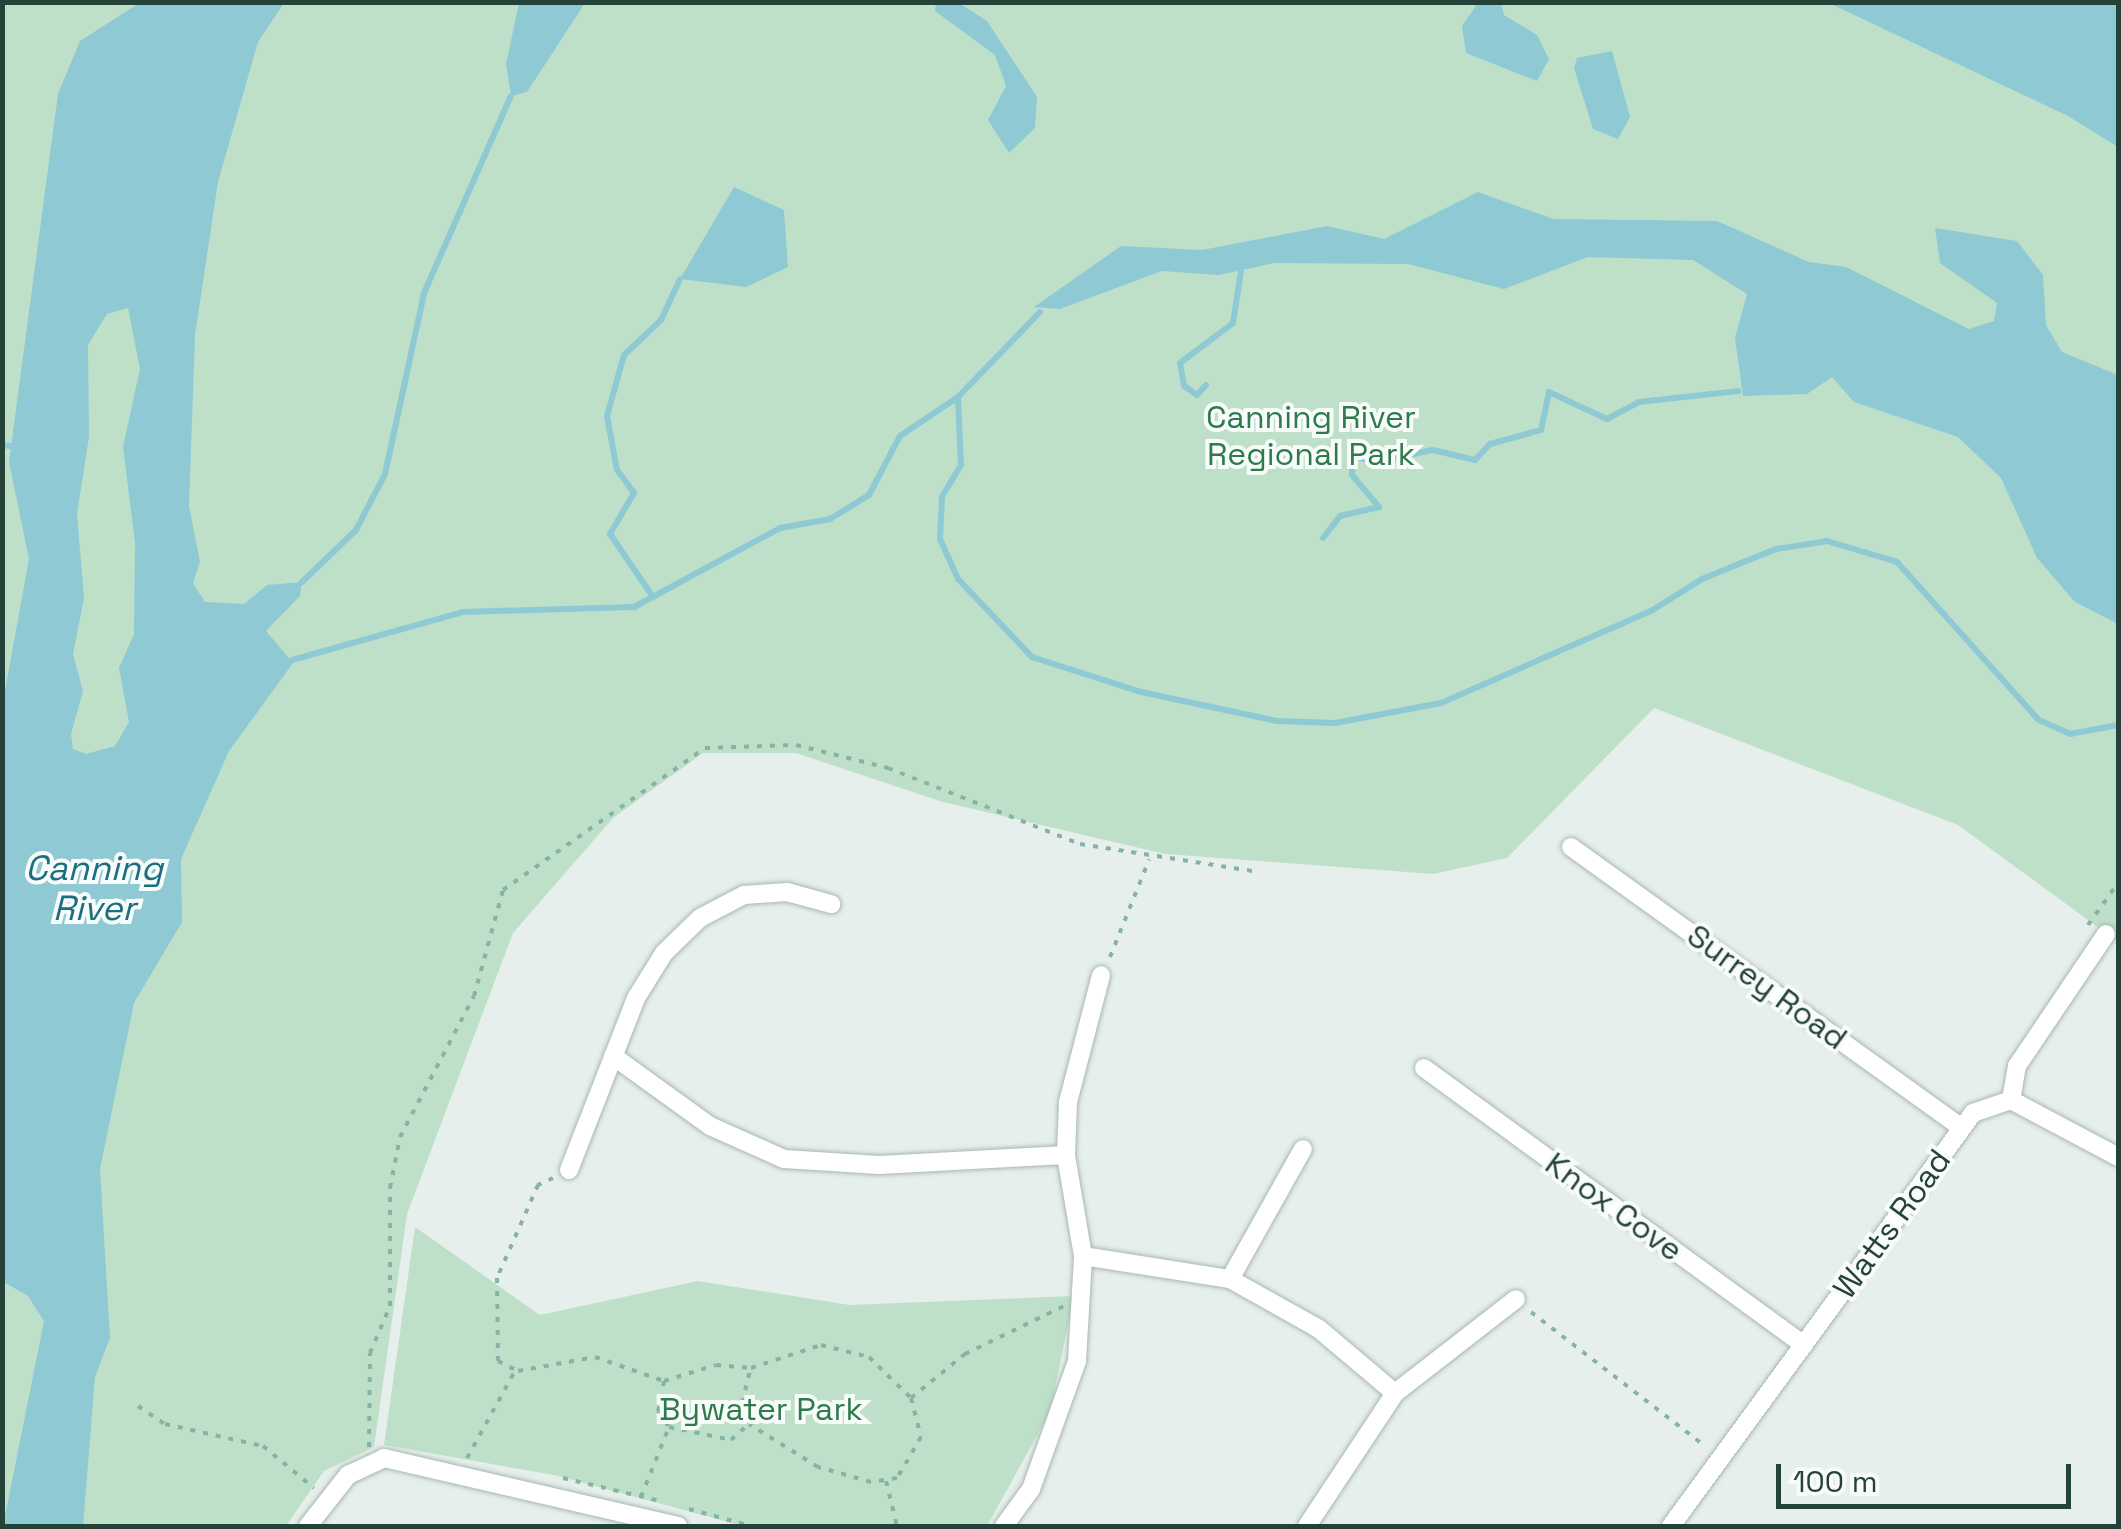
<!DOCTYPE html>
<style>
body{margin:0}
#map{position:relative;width:2121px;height:1529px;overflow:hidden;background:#e6efeb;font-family:"Space Grotesk",sans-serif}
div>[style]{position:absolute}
.green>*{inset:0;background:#bfe0c8}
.water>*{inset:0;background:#8ec9d4}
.stream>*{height:6px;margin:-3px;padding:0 3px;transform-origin:3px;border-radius:3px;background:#8ec9d4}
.path>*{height:4px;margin-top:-2px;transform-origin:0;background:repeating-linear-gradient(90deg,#86b3a5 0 5px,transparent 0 13px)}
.roads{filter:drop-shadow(0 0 2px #a8b8b2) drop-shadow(0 0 2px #a8b8b2)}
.street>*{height:18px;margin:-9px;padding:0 9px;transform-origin:9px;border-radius:9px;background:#fff}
span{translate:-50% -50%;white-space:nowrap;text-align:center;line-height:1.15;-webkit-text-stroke:8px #f7fbf9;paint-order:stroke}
.park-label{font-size:32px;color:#2d7a4b}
.street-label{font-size:32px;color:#24423a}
.water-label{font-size:35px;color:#1c6f80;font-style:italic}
.frame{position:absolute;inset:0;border:5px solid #24423a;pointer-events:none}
.scale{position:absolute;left:1776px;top:1464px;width:295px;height:45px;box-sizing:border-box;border:5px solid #24423a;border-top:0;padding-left:12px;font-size:30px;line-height:35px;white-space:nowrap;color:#24423a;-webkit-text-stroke:8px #f7fbf9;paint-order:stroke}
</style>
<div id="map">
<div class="green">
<i style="clip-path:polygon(3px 3px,2118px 3px,2118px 942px,1958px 825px,1654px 708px,1507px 858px,1433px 874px,1165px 854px,943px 802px,796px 753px,703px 753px,613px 818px,513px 933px,407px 1214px,374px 1447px,324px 1471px,286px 1526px,3px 1526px)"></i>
<i style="clip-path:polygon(415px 1227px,540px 1315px,698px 1281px,850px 1305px,1074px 1296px,1050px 1412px,987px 1526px,743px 1526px,554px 1475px,384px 1445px)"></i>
</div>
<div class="water">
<i style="clip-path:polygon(evenodd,141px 2px,284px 3px,258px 42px,218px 182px,195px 335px,189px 506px,200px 562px,193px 583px,205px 602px,244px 604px,267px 585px,302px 582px,300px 596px,266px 631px,293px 663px,229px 751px,181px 859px,182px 922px,134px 1003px,100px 1169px,110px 1338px,95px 1377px,83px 1526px,3px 1526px,44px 1321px,28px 1296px,2px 1281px,2px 707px,29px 559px,9px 462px,58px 94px,80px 41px,141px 2px,128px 308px,140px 369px,123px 447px,135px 543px,134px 634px,119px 668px,129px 722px,115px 746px,86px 754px,73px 749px,71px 734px,83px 691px,73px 654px,84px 598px,77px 514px,89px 437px,88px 345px,107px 314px,128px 308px)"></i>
<i style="clip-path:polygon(519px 3px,585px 3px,527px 92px,511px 96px,506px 64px)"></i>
<i style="clip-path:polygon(936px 3px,959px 3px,987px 21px,1037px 97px,1035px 128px,1009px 153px,988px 120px,1006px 86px,995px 55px,935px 11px)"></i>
<i style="clip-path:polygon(1478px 3px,1501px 3px,1504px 15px,1537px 35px,1549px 59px,1537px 81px,1466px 53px,1462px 26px)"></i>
<i style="clip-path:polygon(1829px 3px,2118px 3px,2118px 147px,2068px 116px)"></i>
<i style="clip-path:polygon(1612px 51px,1630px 117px,1618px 139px,1593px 129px,1574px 68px,1577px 58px)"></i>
<i style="clip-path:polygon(734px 187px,784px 210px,788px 267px,746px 287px,680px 279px)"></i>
<i style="clip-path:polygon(1478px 192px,1553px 219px,1717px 221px,1809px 262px,1846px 267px,1969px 329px,1994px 321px,1997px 303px,1940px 263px,1935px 228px,2017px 241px,2043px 275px,2046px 325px,2062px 352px,2118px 375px,2118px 624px,2075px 602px,2037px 558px,2001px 478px,1958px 437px,1854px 402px,1832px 377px,1807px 394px,1743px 396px,1735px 338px,1747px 294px,1693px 260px,1588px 257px,1504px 289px,1408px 264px,1274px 263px,1219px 275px,1162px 271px,1060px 309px,1034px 307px,1121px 246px,1202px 250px,1327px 226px,1384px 239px)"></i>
</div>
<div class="stream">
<i style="left:1206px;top:385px;width:13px;rotate:132deg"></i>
<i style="left:1197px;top:395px;width:16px;rotate:-145deg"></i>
<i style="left:1184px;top:386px;width:23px;rotate:-100deg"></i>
<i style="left:1180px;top:363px;width:66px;rotate:-37deg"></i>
<i style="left:1233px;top:323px;width:53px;rotate:-81.3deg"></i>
<i style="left:958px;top:397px;width:68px;rotate:87.5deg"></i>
<i style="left:961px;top:465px;width:37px;rotate:121deg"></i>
<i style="left:942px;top:497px;width:42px;rotate:92.7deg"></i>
<i style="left:940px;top:539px;width:44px;rotate:65.8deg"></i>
<i style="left:958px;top:579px;width:108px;rotate:46.5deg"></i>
<i style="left:1032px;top:657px;width:114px;rotate:17.8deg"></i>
<i style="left:1141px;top:692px;width:139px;rotate:12deg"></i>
<i style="left:1277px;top:721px;width:58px;rotate:2deg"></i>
<i style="left:1335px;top:723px;width:108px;rotate:-10.7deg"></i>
<i style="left:1441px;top:703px;width:229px;rotate:-23.7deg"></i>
<i style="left:1651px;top:611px;width:60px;rotate:-32.1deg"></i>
<i style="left:1702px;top:579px;width:80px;rotate:-22.1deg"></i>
<i style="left:1776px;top:549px;width:52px;rotate:-8.9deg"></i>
<i style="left:1827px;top:541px;width:73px;rotate:16.7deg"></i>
<i style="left:1897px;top:562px;width:212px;rotate:48.1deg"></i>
<i style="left:2039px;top:720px;width:34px;rotate:24deg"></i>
<i style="left:2070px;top:734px;width:49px;rotate:-10.6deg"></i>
<i style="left:2px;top:445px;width:9px;rotate:6deg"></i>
<i style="left:1323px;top:538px;width:28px;rotate:-52deg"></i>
<i style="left:1340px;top:516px;width:40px;rotate:-13deg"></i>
<i style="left:1379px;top:507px;width:42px;rotate:-130.2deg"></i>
<i style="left:1352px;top:475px;width:19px;rotate:-87deg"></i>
<i style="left:1353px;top:456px;width:23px;rotate:15deg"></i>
<i style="left:1375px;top:462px;width:59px;rotate:-11.7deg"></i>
<i style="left:1433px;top:450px;width:43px;rotate:13.4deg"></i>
<i style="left:1475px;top:460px;width:22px;rotate:-47deg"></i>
<i style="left:1490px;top:444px;width:53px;rotate:-15.4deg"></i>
<i style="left:1541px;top:430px;width:39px;rotate:-78deg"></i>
<i style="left:1549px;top:392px;width:64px;rotate:25deg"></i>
<i style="left:1607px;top:419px;width:36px;rotate:-28deg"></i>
<i style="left:1639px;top:402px;width:100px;rotate:-6.3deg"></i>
<i style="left:302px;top:582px;width:75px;rotate:-43.9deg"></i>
<i style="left:356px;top:530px;width:63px;rotate:-62.6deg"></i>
<i style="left:385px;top:474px;width:185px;rotate:-77.8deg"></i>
<i style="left:424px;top:293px;width:215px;rotate:-66.2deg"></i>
<i style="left:653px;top:597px;width:76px;rotate:-124.3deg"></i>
<i style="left:610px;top:534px;width:48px;rotate:-59.7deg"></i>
<i style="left:634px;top:493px;width:29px;rotate:-126deg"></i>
<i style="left:617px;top:470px;width:55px;rotate:-100.5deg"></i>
<i style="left:607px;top:416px;width:63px;rotate:-74.4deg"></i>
<i style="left:624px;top:355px;width:51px;rotate:-43.4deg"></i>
<i style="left:661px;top:320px;width:45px;rotate:-65.1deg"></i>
<i style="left:292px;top:660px;width:178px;rotate:-15.7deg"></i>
<i style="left:463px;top:612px;width:171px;rotate:-1.7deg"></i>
<i style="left:634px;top:607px;width:166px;rotate:-28.4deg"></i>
<i style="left:780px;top:528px;width:51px;rotate:-10.2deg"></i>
<i style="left:830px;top:519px;width:46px;rotate:-31.6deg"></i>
<i style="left:869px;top:495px;width:67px;rotate:-62.3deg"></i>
<i style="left:900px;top:436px;width:70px;rotate:-33.9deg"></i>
<i style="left:958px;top:397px;width:118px;rotate:-46deg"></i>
</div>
<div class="path">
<i style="left:2088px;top:925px;width:52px;rotate:-54.5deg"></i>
<i style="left:1110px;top:957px;width:105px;rotate:-68.1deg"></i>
<i style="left:553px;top:1178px;width:17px;rotate:155deg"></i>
<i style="left:538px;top:1185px;width:102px;rotate:113.8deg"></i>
<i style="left:497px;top:1278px;width:83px;rotate:89.3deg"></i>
<i style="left:498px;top:1361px;width:22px;rotate:27deg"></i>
<i style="left:518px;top:1371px;width:78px;rotate:-10.3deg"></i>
<i style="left:595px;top:1357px;width:73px;rotate:19.2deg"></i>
<i style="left:664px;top:1381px;width:54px;rotate:-17.1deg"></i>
<i style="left:716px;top:1365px;width:35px;rotate:5deg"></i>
<i style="left:1531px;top:1312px;width:220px;rotate:37.6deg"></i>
<i style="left:821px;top:1345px;width:49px;rotate:14deg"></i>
<i style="left:869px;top:1357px;width:59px;rotate:44.3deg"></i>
<i style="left:911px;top:1398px;width:40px;rotate:75.6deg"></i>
<i style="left:921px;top:1437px;width:48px;rotate:120.3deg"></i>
<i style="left:897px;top:1478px;width:26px;rotate:171deg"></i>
<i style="left:871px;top:1482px;width:55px;rotate:-164.2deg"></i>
<i style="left:818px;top:1467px;width:81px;rotate:-148.1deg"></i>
<i style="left:749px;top:1424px;width:22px;rotate:-108deg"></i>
<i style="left:742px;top:1403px;width:36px;rotate:-76deg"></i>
<i style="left:751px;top:1368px;width:74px;rotate:-18.2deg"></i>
<i style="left:664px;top:1381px;width:31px;rotate:101deg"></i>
<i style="left:658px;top:1411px;width:19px;rotate:55deg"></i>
<i style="left:669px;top:1427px;width:63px;rotate:11.8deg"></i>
<i style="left:731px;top:1440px;width:24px;rotate:-42deg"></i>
<i style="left:911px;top:1398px;width:70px;rotate:-39.2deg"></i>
<i style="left:965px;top:1354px;width:110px;rotate:-25.9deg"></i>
<i style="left:138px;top:1406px;width:32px;rotate:34deg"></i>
<i style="left:165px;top:1424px;width:100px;rotate:12.7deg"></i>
<i style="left:263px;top:1446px;width:66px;rotate:39.5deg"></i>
<i style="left:369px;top:1447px;width:94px;rotate:-89.4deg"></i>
<i style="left:370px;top:1353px;width:51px;rotate:-66.9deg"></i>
<i style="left:390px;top:1306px;width:118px;rotate:-90deg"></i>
<i style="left:390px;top:1188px;width:52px;rotate:-78.9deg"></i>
<i style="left:400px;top:1137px;width:159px;rotate:-62.3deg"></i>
<i style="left:474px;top:996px;width:110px;rotate:-74.7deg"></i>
<i style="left:503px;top:890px;width:247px;rotate:-35.1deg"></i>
<i style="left:705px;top:748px;width:91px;rotate:-1.9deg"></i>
<i style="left:796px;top:745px;width:95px;rotate:14deg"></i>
<i style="left:888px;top:768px;width:206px;rotate:21.6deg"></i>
<i style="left:1080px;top:844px;width:181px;rotate:8.9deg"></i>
<i style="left:467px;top:1458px;width:99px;rotate:-61.1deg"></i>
<i style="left:563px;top:1478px;width:96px;rotate:13.3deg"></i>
<i style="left:886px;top:1481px;width:46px;rotate:76.3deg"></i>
<i style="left:641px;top:1497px;width:75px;rotate:-68.2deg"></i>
<i style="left:689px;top:1509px;width:64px;rotate:15.3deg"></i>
</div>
<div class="roads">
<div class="street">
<i style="left:1571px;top:847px;width:481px;rotate:35.7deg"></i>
<i style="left:613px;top:1056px;width:120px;rotate:35.8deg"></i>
<i style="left:710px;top:1126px;width:81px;rotate:24deg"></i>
<i style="left:784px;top:1159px;width:95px;rotate:3.6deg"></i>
<i style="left:879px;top:1165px;width:187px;rotate:-3.1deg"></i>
<i style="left:1424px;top:1068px;width:470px;rotate:36.1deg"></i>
<i style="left:2011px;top:1100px;width:121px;rotate:28deg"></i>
<i style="left:569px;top:1170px;width:185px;rotate:-68.7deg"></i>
<i style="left:636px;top:998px;width:53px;rotate:-58.1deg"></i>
<i style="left:664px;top:953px;width:50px;rotate:-44.2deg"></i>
<i style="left:700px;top:918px;width:50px;rotate:-27.6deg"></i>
<i style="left:744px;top:895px;width:43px;rotate:-4deg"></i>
<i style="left:787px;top:892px;width:46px;rotate:15.3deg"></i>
<i style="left:1083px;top:1256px;width:149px;rotate:8.9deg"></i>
<i style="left:1230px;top:1279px;width:102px;rotate:29.3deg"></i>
<i style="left:1319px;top:1329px;width:99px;rotate:40.1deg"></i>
<i style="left:1230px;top:1279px;width:149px;rotate:-60.7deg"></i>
<i style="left:308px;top:1526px;width:65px;rotate:-51.9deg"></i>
<i style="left:348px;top:1475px;width:40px;rotate:-25deg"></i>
<i style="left:384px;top:1458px;width:302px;rotate:13deg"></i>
<i style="left:1004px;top:1526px;width:46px;rotate:-53.9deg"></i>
<i style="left:1031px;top:1489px;width:136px;rotate:-70.2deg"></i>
<i style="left:1077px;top:1361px;width:105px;rotate:-86.7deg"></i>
<i style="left:1083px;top:1256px;width:102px;rotate:-99.6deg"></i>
<i style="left:1066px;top:1155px;width:53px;rotate:-87.8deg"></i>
<i style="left:1068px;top:1102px;width:131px;rotate:-75.4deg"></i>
<i style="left:1307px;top:1526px;width:159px;rotate:-56.5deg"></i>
<i style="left:1395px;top:1393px;width:153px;rotate:-37.8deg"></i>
<i style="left:1671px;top:1526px;width:512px;rotate:-53.82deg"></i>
<i style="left:1973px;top:1113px;width:40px;rotate:-18.9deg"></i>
<i style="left:2011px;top:1100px;width:35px;rotate:-80deg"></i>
<i style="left:2017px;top:1066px;width:159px;rotate:-56deg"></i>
</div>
</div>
<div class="park-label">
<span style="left:1311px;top:436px">Canning River<br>Regional Park</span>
<span style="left:761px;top:1409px">Bywater Park</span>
</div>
<div class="street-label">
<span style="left:1767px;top:987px;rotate:36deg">Surrey Road</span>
<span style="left:1614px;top:1207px;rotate:36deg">Knox Cove</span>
<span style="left:1892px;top:1224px;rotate:-54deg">Watts Road</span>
</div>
<div class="water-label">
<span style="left:94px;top:888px">Canning<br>River</span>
</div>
<div class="frame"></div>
<div class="scale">100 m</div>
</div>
